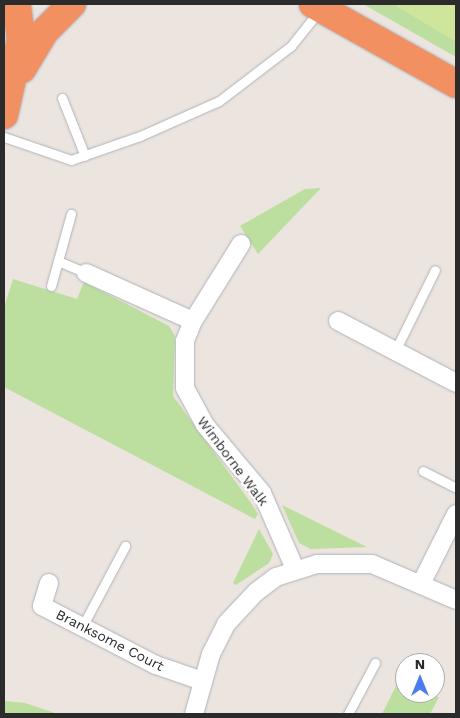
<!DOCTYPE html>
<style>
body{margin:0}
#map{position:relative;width:460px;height:718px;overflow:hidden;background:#ece4de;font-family:"Work Sans",sans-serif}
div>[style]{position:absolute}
.green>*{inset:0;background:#bcde9f}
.pitch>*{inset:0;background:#cee59b}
.roads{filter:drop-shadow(0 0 1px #aeb2ba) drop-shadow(0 0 1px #aeb2ba)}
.lane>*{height:9px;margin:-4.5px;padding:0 4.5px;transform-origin:4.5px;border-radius:4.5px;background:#fff}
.street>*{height:18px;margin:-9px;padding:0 9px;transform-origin:9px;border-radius:9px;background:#fff}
.highway>*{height:28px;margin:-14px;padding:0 14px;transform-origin:14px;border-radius:14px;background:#f29062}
span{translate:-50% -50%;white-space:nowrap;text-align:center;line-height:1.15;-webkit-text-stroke:4.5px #fff;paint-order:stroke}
.street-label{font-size:14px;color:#2b2b2b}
.frame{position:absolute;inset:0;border:5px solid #2b2b2b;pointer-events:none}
.north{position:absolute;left:395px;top:653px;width:50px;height:50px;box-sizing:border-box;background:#fff;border:1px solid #aaa;border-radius:50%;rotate:0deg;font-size:14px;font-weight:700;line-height:20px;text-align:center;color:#2b2b2b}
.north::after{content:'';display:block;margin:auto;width:18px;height:22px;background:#4a7ced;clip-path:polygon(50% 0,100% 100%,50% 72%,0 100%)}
</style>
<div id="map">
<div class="green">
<i style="clip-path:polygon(363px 4px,456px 4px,456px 57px)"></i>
<i style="clip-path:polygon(321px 188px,258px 254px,240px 226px,305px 189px)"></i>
<i style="clip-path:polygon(13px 279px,77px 299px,84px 282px,169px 326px,175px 336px,173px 396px,251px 503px,258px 514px,255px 519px,4px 387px,4px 308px)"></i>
<i style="clip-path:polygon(282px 505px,367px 547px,311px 549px,299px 543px)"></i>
<i style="clip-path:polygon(259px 529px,273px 554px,269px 563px,236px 585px,233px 583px)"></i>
<i style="clip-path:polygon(400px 678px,405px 681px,405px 693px,439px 697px,430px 714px,382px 714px)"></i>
<i style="clip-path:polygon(4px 701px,25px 703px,58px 714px,4px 714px)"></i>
</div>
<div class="pitch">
<i style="clip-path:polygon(397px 4px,456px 4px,456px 42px,396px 6px)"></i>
</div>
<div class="roads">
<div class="lane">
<i style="left:62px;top:98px;width:62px;rotate:68.4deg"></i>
<i style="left:4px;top:137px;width:71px;rotate:18.9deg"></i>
<i style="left:71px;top:160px;width:73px;rotate:-19.2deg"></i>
<i style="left:140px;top:136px;width:86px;rotate:-23.9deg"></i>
<i style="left:219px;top:101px;width:91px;rotate:-37.4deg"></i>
<i style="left:291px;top:46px;width:43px;rotate:-51.5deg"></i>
<i style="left:58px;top:261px;width:30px;rotate:23deg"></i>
<i style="left:51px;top:286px;width:75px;rotate:-74.5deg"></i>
<i style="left:395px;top:351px;width:90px;rotate:-63.7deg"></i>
<i style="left:423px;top:471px;width:37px;rotate:27deg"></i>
<i style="left:82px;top:627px;width:92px;rotate:-62deg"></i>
<i style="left:348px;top:714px;width:58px;rotate:-62.1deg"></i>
</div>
<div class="street">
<i style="left:241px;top:244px;width:91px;rotate:121.9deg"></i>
<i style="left:193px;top:321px;width:22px;rotate:112deg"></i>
<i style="left:185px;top:341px;width:47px;rotate:90deg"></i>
<i style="left:185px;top:388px;width:42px;rotate:61.6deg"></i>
<i style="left:205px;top:425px;width:89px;rotate:50deg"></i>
<i style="left:262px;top:493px;width:83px;rotate:66.5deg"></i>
<i style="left:86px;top:273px;width:117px;rotate:24.2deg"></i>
<i style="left:338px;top:321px;width:133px;rotate:27.7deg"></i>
<i style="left:422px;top:582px;width:76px;rotate:-63.4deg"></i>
<i style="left:49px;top:583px;width:24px;rotate:107deg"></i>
<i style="left:42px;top:606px;width:128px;rotate:27.4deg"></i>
<i style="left:156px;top:665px;width:49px;rotate:19.2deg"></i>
<i style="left:194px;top:714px;width:62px;rotate:-74.2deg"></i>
<i style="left:211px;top:654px;width:34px;rotate:-63deg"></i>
<i style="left:226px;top:624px;width:44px;rotate:-46.8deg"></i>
<i style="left:256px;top:592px;width:25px;rotate:-37deg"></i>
<i style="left:276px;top:577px;width:43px;rotate:-17.6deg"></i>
<i style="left:317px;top:564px;width:55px"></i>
<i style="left:372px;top:564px;width:91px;rotate:23.2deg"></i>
</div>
<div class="highway">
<i style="left:313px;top:4px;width:164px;rotate:29.2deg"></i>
<i style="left:22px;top:69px;width:44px;rotate:-58.8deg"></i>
<i style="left:45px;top:31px;width:38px;rotate:-45deg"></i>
<i style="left:4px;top:115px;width:78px;rotate:-77.4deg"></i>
<i style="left:21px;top:39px;width:35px;rotate:-97deg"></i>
</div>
</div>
<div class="street-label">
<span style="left:233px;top:461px;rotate:53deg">Wimborne Walk</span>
<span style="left:110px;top:640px;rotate:27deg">Branksome Court</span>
</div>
<div class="frame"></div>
<div class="north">N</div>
</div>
